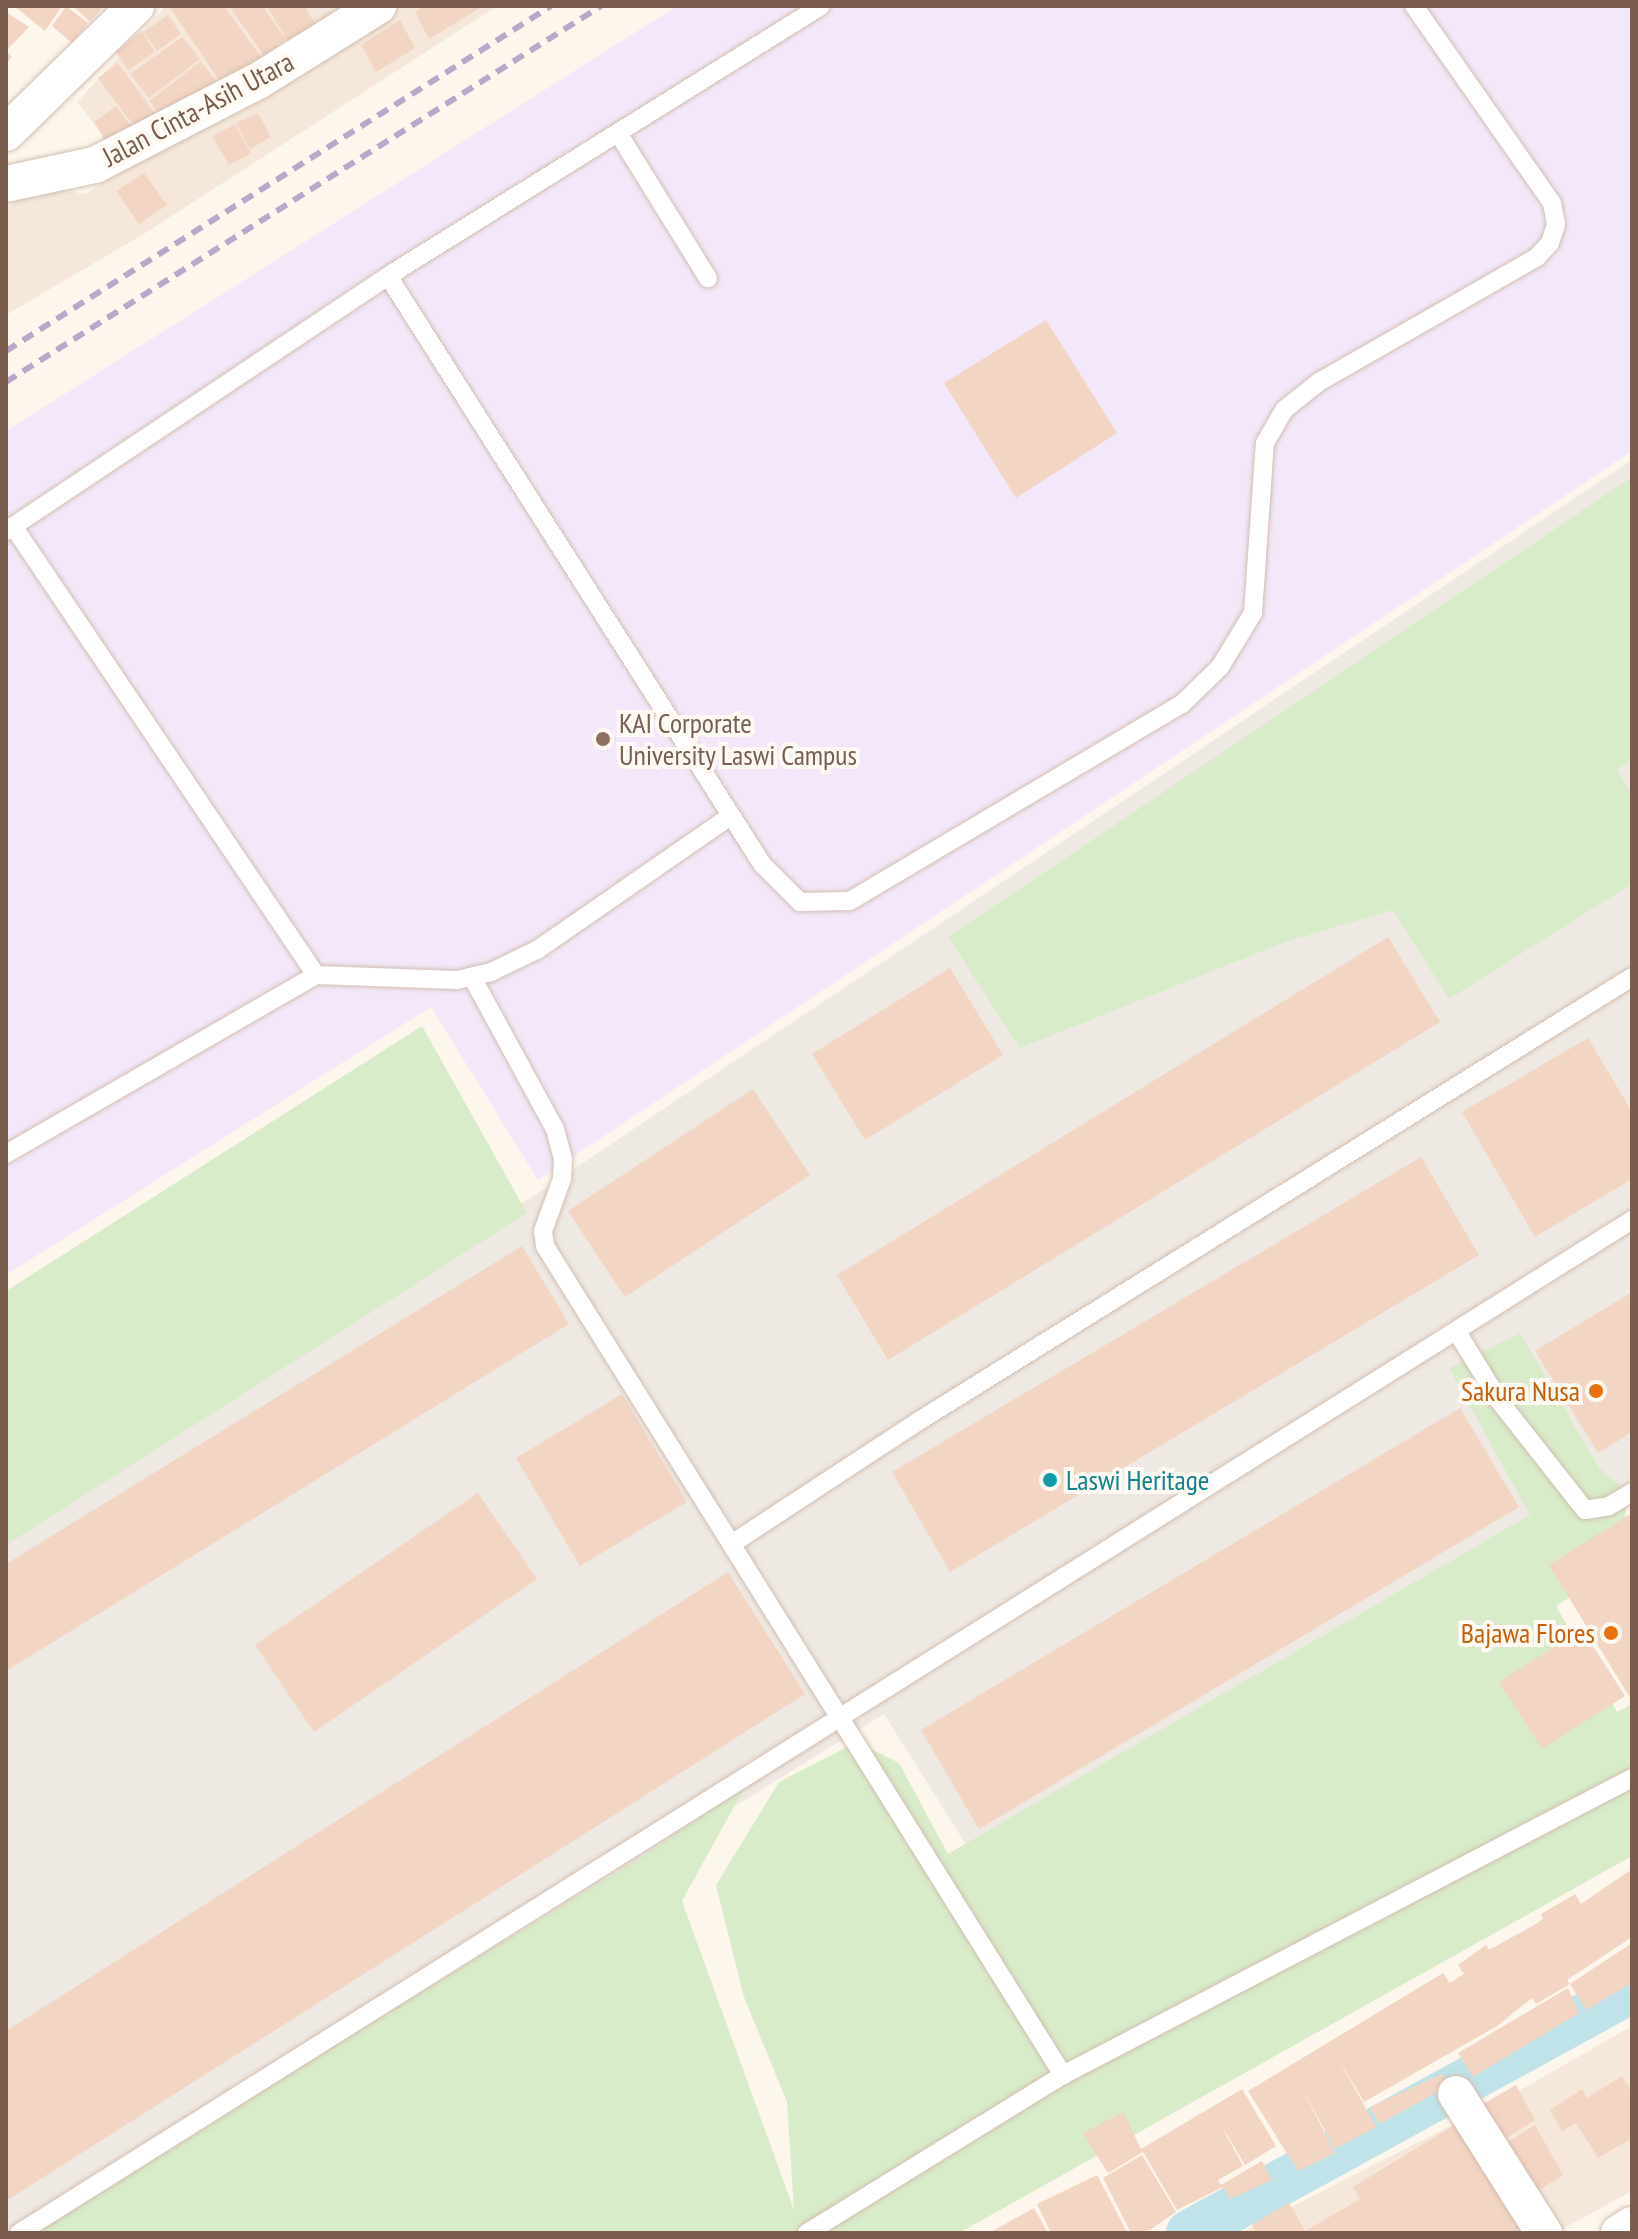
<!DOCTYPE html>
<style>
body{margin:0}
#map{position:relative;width:1638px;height:2239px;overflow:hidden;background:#fdf6ec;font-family:"PT Sans Narrow",sans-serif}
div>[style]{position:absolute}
.residential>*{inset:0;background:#f5e8da}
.industrial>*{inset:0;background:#efe9e4}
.education>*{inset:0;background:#f3e8fa}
.green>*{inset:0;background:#d8ecc9}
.canal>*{height:46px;margin:-23px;padding:0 23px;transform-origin:23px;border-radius:23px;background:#bfe3e8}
.building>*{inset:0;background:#f3d5c3}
.roads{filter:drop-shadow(0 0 2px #d1beb0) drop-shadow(0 0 2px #d1beb0)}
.lane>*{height:18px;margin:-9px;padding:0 9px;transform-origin:9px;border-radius:9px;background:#fff}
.street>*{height:36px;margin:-18px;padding:0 18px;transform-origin:18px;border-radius:18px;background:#fff}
.rail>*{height:6px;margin-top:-3px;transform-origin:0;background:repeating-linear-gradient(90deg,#b9a8c9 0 12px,transparent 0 20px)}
.dots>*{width:22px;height:22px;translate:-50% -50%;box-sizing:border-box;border:4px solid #fffaf3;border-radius:50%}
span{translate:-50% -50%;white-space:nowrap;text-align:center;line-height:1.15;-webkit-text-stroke:8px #fffaf3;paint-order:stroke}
.street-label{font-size:28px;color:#7a5c4d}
.education-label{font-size:28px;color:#785e54}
.left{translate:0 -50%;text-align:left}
.food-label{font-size:28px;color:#c56008}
.right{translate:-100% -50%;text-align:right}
.culture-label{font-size:28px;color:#0d838f}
.frame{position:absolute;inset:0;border:8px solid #7a5c4d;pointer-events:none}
</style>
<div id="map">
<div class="residential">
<i style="clip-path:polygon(166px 6px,372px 6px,112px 146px,77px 102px)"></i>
<i style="clip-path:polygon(394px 6px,497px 6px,147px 232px,6px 315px,6px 209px,36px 187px,85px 194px)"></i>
<i style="clip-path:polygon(1632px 2026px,1632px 2191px,1555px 2233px,1240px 2233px,1519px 2091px)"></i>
</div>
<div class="industrial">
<i style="clip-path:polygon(1632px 460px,1632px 1501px,999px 1897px,884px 1714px,44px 2233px,6px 2233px,6px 1537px,547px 1187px)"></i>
</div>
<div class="education">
<i style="clip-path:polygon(677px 6px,1632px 6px,1632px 451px,538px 1180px,431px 1007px,6px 1275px,6px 431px)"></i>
</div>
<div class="green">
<i style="clip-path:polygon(1632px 477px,1632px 760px,1617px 769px,1632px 795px,1632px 884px,1449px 999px,1393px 910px,1285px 942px,1020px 1048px,948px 937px)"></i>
<i style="clip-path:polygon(422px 1026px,527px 1213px,6px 1545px,6px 1291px)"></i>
<i style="clip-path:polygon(1520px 1333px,1599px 1468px,1628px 1492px,1619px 1566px,1556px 1606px,1617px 1712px,1632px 1704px,1632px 1856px,959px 2233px,30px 2233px,646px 1854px,745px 1787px,682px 1901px,794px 2210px,787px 2102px,744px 1997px,716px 1885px,779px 1782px,857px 1742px,899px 1763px,948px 1854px,1530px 1515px,1449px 1368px)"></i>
</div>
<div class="canal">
<i style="left:1189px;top:2233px;width:505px;rotate:-28.75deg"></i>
</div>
<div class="building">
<i style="clip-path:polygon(14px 6px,62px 6px,45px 31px)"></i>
<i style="clip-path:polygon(66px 6px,88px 23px,72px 43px,52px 26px)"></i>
<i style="clip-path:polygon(73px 6px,104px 6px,90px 22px)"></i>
<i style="clip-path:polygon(169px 6px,224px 6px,264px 61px,227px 92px)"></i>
<i style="clip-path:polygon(229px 6px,263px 6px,286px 40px,276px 45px,279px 50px,265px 57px)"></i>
<i style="clip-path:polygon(267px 6px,305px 6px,320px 32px,292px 49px)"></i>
<i style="clip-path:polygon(425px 6px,483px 6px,429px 39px,415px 12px)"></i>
<i style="clip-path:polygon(6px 12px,29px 27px,6px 51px,12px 57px,6px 64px)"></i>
<i style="clip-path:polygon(168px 15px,181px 34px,157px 51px,144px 32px)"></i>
<i style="clip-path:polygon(400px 20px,415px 48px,376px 72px,361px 45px)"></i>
<i style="clip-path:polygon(142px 31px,155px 52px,128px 70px,116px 52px)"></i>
<i style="clip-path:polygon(182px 37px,200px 59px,149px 98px,130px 74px)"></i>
<i style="clip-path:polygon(201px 61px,224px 93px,163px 118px,149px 101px)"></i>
<i style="clip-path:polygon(118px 63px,160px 121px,139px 133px,98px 78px)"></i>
<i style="clip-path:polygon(116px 106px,136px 133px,111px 151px,94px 122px)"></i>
<i style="clip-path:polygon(258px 113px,271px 137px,250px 149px,236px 123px)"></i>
<i style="clip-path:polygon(235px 124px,251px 153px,229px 165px,212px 136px)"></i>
<i style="clip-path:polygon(144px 173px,167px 205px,139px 224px,116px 191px)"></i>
<i style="clip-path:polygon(1046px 320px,1117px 433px,1016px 498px,944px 383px)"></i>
<i style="clip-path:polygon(1388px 937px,1440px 1022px,888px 1360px,837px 1275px)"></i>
<i style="clip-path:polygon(950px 968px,1003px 1055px,865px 1140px,812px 1054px)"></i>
<i style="clip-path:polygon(1588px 1038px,1632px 1112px,1632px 1179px,1535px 1237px,1462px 1112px)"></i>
<i style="clip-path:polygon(753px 1089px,810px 1175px,625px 1297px,568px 1211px)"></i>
<i style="clip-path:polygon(1421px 1157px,1479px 1255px,950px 1572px,892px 1472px)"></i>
<i style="clip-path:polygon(522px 1246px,569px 1324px,6px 1671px,6px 1564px)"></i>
<i style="clip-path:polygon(1632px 1292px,1632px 1432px,1598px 1453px,1535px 1351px)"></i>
<i style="clip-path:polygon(622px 1394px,687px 1502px,580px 1566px,516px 1458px)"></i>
<i style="clip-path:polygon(1460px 1408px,1519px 1507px,979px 1829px,921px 1730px)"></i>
<i style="clip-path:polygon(478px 1493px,537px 1579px,314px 1732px,255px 1645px)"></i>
<i style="clip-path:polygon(1632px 1513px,1632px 1701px,1549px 1565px)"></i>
<i style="clip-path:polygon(728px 1572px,805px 1694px,6px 2201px,6px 2031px)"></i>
<i style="clip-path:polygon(1582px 1629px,1625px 1696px,1542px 1749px,1499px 1682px)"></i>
<i style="clip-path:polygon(1632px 1869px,1632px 1937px,1567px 1980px,1570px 1984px,1536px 2004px,1532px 1998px,1497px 2026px,1364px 2102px,1336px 2054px,1376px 2127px,1335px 2149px,1302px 2088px,1335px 2153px,1298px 2171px,1248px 2091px,1443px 1973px,1450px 1983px,1464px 1974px,1458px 1965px,1486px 1945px,1489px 1950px,1534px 1925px,1543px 1919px,1541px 1914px,1575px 1894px,1581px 1904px)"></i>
<i style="clip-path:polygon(1632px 1943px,1632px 1983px,1586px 2010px,1570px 1984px)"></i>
<i style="clip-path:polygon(1568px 1988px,1579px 2013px,1473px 2077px,1458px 2053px)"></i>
<i style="clip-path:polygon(1442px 2074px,1447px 2087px,1379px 2124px,1370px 2107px)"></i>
<i style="clip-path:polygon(1622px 2076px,1632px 2092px,1632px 2138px,1598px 2158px,1576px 2123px,1562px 2131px,1550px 2110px,1582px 2089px,1587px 2098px)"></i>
<i style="clip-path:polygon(1516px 2085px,1535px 2120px,1495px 2145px,1473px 2110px)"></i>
<i style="clip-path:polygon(1242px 2089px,1276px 2146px,1245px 2165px,1218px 2120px,1243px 2166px,1218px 2180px,1221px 2185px,1262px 2161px,1272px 2180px,1230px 2199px,1223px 2187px,1177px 2210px,1143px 2152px,1108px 2173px,1083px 2133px,1123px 2112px,1141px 2149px)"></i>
<i style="clip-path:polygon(1464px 2119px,1528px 2233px,1256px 2233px,1252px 2225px,1289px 2203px,1305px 2231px,1360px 2199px,1353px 2187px)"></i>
<i style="clip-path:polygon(1535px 2125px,1563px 2175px,1527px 2198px,1498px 2148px)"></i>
<i style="clip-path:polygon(1142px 2155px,1176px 2212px,1150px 2230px,1131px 2233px,1103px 2178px)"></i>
<i style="clip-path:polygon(1097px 2175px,1127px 2232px,1051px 2233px,1037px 2204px)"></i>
<i style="clip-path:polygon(1034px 2208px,1048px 2233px,989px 2233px)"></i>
</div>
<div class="roads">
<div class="lane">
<i style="left:618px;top:133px;width:171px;rotate:58.2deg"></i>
<i style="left:388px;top:276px;width:697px;rotate:57.54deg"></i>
<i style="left:762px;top:864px;width:54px;rotate:45deg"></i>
<i style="left:800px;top:902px;width:50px;rotate:-1.1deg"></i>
<i style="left:850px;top:901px;width:386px;rotate:-30.7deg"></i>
<i style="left:1182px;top:704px;width:53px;rotate:-44.2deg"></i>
<i style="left:1220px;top:667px;width:63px;rotate:-58.6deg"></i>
<i style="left:1253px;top:613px;width:170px;rotate:-86deg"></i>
<i style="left:1265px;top:443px;width:39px;rotate:-60deg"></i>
<i style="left:1285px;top:409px;width:43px;rotate:-38.5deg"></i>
<i style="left:1319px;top:382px;width:251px;rotate:-29.8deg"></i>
<i style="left:1537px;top:257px;width:19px;rotate:-47deg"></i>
<i style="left:1550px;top:243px;width:20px;rotate:-72deg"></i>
<i style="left:1556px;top:224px;width:21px;rotate:-101deg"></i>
<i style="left:1552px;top:203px;width:241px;rotate:-125deg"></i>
<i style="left:13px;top:526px;width:542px;rotate:55.99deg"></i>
<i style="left:6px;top:531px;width:459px;rotate:-33.7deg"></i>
<i style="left:388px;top:276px;width:510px;rotate:-31.95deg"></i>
<i style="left:472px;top:977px;width:173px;rotate:61.4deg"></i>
<i style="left:555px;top:1129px;width:31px;rotate:75deg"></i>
<i style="left:563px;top:1159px;width:20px;rotate:93deg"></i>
<i style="left:562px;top:1179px;width:55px;rotate:110.1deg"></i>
<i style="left:543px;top:1231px;width:15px;rotate:82deg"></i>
<i style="left:545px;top:1246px;width:978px;rotate:58deg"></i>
<i style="left:6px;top:1154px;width:358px;rotate:-30deg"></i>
<i style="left:316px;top:975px;width:141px;rotate:2deg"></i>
<i style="left:457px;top:980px;width:35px;rotate:-13deg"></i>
<i style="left:491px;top:972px;width:51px;rotate:-25.6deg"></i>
<i style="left:537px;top:950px;width:234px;rotate:-34.7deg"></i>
<i style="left:1457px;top:1332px;width:82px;rotate:58.4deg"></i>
<i style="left:1500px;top:1402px;width:137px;rotate:51.8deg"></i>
<i style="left:1585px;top:1510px;width:24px;rotate:-9deg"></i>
<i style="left:1609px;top:1506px;width:27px;rotate:-31deg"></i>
<i style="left:733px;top:1543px;width:226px;rotate:-33.3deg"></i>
<i style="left:922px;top:1419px;width:836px;rotate:-31.9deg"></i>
<i style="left:19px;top:2233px;width:1905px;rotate:-32.13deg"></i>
<i style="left:807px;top:2233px;width:301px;rotate:-31.7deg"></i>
<i style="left:1063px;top:2075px;width:642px;rotate:-27.56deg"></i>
</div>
<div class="street">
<i style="left:6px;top:133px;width:182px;rotate:-44.3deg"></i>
<i style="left:6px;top:184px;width:91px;rotate:-12.1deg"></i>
<i style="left:95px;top:165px;width:183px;rotate:-27.3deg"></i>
<i style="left:258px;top:81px;width:142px;rotate:-32deg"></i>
<i style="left:1456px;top:2094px;width:165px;rotate:57.7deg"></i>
<i style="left:1619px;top:2233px;width:15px;rotate:-32deg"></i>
</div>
</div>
<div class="rail">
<i style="left:6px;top:351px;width:645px;rotate:-32.33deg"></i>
<i style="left:6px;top:382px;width:704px;rotate:-32.29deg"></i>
</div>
<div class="dots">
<i style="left:603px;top:739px;background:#8d6e63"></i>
<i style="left:1596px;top:1391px;background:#e8710a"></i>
<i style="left:1050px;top:1480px;background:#0f9aa8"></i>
<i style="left:1611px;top:1633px;background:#e8710a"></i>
</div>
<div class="street-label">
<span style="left:198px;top:109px;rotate:-28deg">Jalan Cinta-Asih Utara</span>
</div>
<div class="education-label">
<span class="left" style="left:619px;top:739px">KAI Corporate<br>University Laswi Campus</span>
</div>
<div class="food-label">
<span class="right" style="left:1580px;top:1391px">Sakura Nusa</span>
<span class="right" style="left:1595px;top:1633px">Bajawa Flores</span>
</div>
<div class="culture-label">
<span class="left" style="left:1066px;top:1480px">Laswi Heritage</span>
</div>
<div class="frame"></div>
</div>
